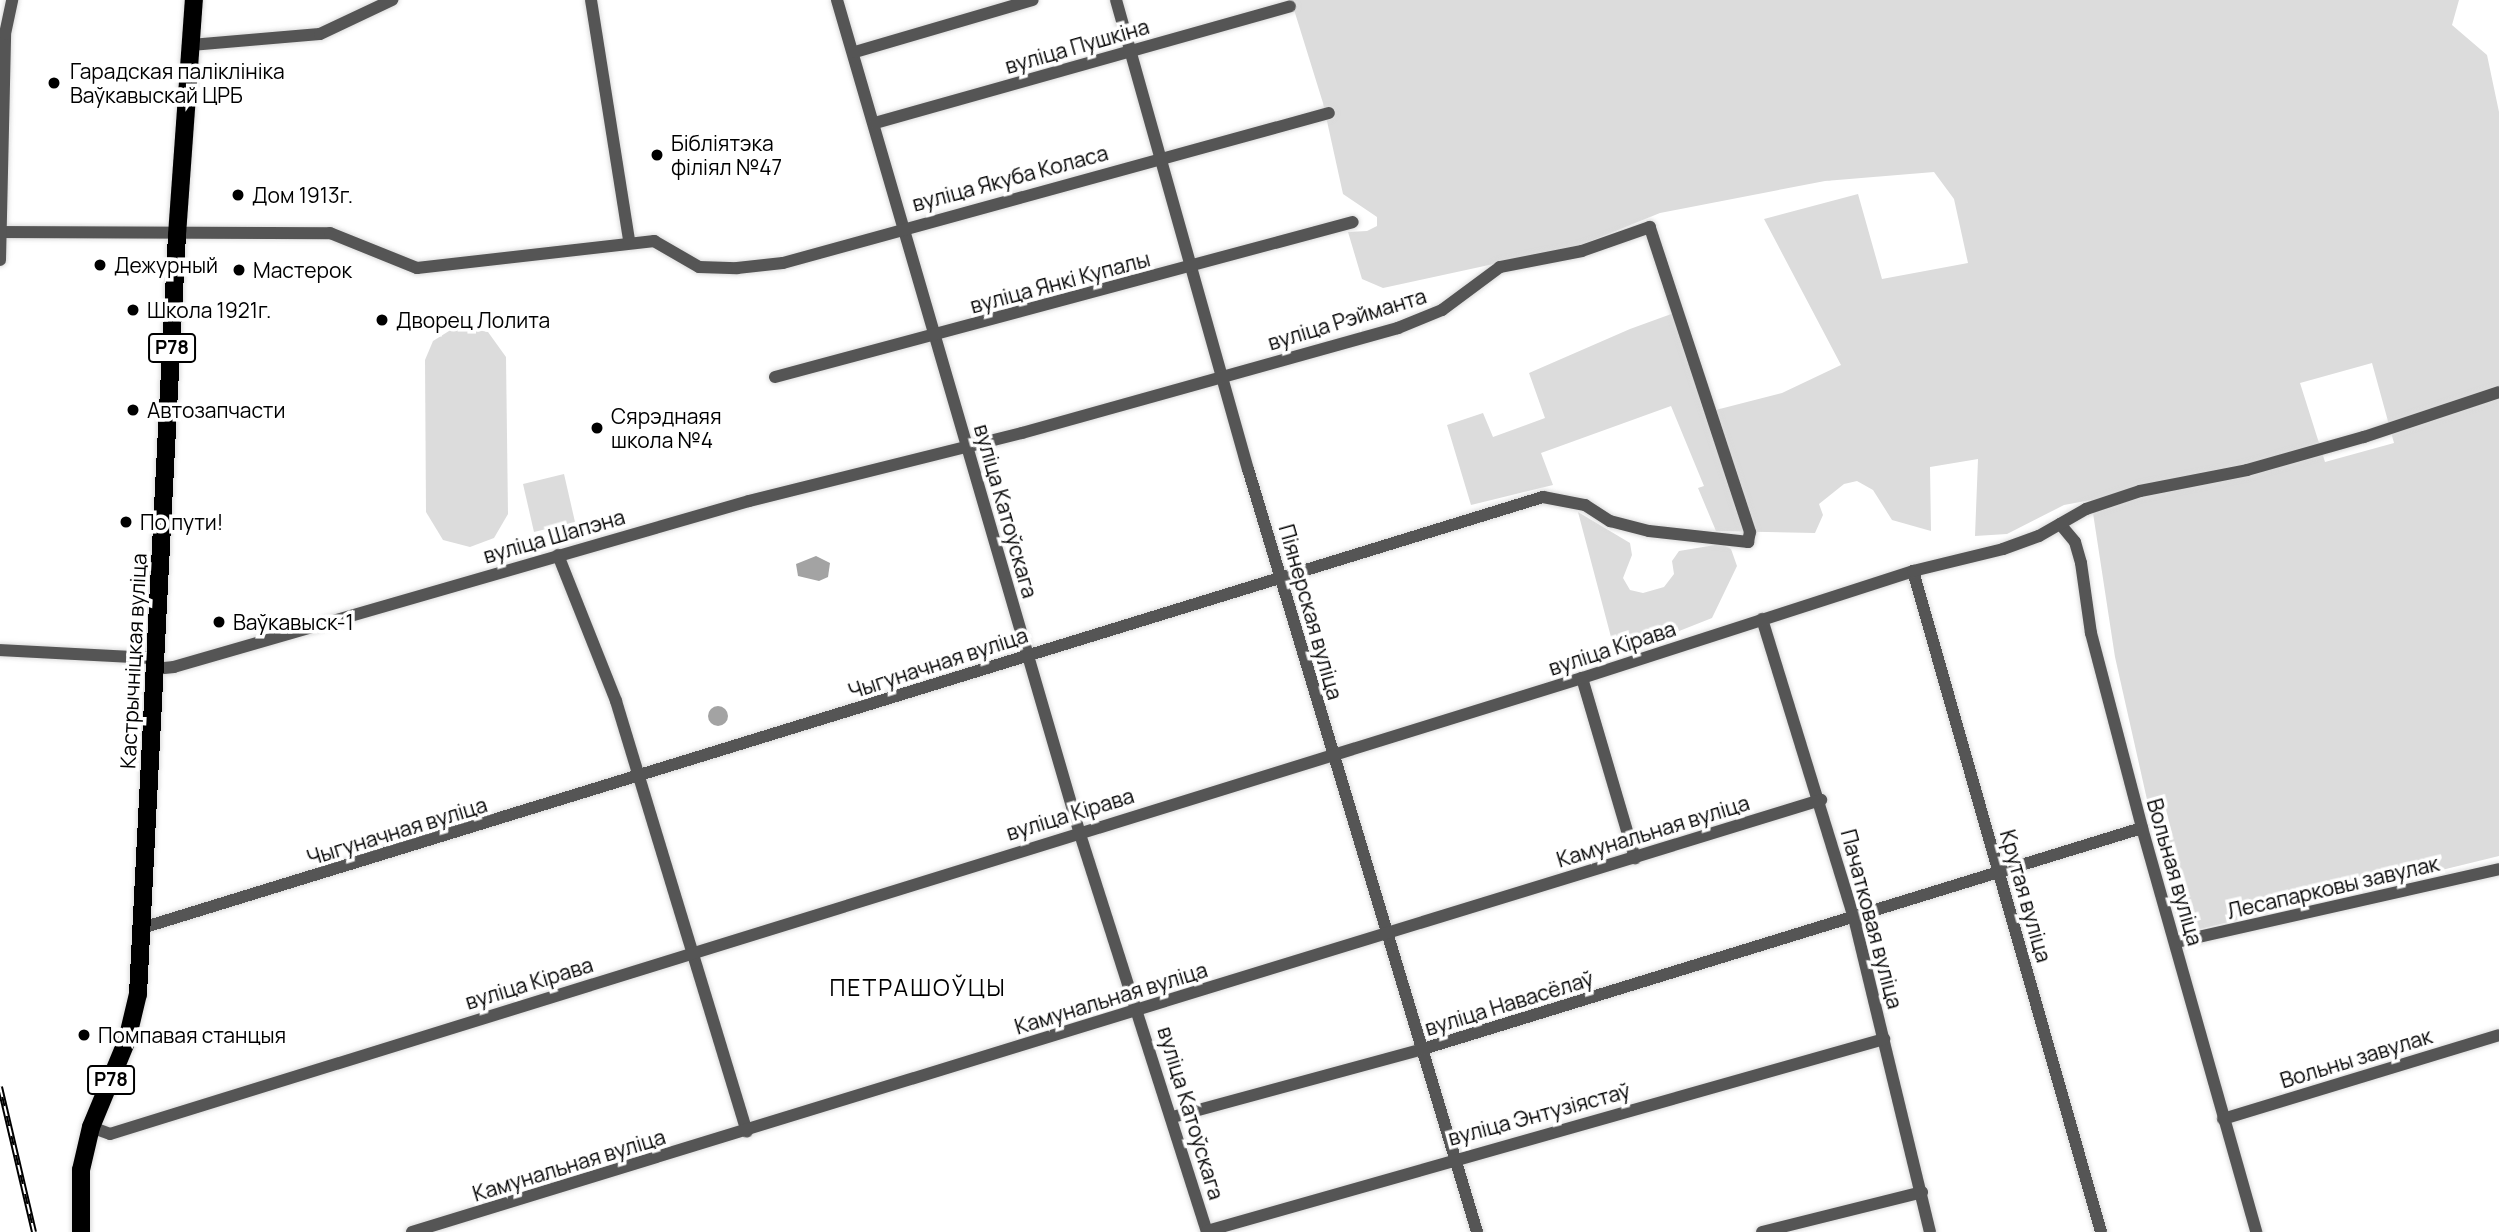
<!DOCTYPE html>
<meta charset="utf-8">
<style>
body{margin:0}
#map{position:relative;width:2499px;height:1232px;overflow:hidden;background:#fff;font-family:Manrope,sans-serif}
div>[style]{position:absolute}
.green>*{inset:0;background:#dcdcdc}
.water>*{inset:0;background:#a3a3a3}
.round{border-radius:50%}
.roads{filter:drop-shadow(0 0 2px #dbdbdb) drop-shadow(0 0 2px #dbdbdb)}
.street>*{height:12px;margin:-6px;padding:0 6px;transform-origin:6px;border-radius:6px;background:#555}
.primary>*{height:18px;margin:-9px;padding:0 9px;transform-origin:9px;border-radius:9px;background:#000}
.rail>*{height:6px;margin-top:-3px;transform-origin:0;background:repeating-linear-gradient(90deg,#fff 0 10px,#000 0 20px);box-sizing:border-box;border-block:2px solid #000}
.dots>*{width:19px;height:19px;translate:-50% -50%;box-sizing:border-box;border:4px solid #fff;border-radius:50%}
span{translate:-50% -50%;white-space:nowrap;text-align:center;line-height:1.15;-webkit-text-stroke:7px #fff;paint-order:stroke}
.shield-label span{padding:2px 5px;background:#fff;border:2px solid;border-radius:5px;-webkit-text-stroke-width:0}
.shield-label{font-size:19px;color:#000;font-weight:700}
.street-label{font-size:21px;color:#000}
.poi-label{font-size:21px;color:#000}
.left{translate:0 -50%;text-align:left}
.neighbourhood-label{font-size:23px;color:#000;letter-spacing:2px}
</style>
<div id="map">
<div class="green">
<i style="clip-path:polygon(evenodd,1291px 0,2459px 0,2452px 25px,2487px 55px,2499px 112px,2499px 856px,2188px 932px,2178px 925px,2159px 846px,2172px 834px,2164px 801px,2148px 804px,2115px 657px,2091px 500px,2064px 505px,2007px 534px,1975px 536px,1978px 459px,1930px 467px,1931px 531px,1892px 520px,1873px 490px,1857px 481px,1844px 484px,1819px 504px,1823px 515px,1815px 533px,1716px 531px,1698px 488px,1704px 486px,1671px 406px,1541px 453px,1553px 485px,1471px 505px,1447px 425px,1483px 413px,1493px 437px,1545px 418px,1529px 373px,1630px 329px,1674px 313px,1704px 413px,1782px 393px,1841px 365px,1764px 219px,1858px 194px,1882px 279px,1968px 263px,1954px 199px,1934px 172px,1825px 181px,1660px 213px,1581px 245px,1383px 288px,1362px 279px,1348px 232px,1367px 231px,1377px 226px,1377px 217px,1343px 194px,1323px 103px,1291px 0,2372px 363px,2394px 443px,2325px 462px,2300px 383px,2372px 363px)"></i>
<i style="clip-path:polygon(457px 326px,488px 332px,506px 357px,508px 514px,494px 538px,470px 547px,443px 540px,426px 512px,425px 360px,433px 341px)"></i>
<i style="clip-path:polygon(564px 474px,575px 522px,534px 532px,523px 484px)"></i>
<i style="clip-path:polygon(1578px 512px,1630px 543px,1632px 555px,1623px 578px,1630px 590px,1643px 593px,1664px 587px,1674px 574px,1672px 561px,1679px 551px,1721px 544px,1731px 549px,1737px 566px,1712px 618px,1616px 656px)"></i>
</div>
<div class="water">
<i style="clip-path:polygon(816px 556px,830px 563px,828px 577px,819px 581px,798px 576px,796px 564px)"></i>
<i class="round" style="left:708px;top:706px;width:20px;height:20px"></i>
</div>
<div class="roads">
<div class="street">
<i style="left:591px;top:0;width:244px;rotate:81deg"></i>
<i style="left:837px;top:0;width:866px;rotate:73.76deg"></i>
<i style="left:1079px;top:831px;width:421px;rotate:72.3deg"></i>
<i style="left:1116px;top:0;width:487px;rotate:74.3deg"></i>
<i style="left:1248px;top:469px;width:797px;rotate:73.29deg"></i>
<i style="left:191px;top:45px;width:129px;rotate:-4.9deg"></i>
<i style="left:320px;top:34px;width:80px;rotate:-25.3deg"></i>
<i style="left:855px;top:52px;width:185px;rotate:-16.3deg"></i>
<i style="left:875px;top:123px;width:431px;rotate:-15.7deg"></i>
<i style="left:0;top:232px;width:330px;rotate:0.2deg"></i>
<i style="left:330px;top:233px;width:94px;rotate:21.9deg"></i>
<i style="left:417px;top:268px;width:239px;rotate:-6.5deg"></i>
<i style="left:654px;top:241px;width:52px;rotate:30deg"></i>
<i style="left:699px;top:267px;width:38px;rotate:2deg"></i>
<i style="left:737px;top:268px;width:46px;rotate:-6.2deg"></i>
<i style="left:783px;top:263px;width:566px;rotate:-15.36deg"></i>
<i style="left:0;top:260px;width:226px;rotate:-88.7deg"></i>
<i style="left:5px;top:34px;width:35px;rotate:-78deg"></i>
<i style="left:775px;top:377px;width:598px;rotate:-15.01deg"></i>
<i style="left:2060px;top:524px;width:23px;rotate:50deg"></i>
<i style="left:2075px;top:542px;width:22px;rotate:74deg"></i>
<i style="left:2081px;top:563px;width:71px;rotate:81.9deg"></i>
<i style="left:2091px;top:633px;width:202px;rotate:75.3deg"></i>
<i style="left:2142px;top:828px;width:420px;rotate:74.2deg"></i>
<i style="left:558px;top:555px;width:157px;rotate:68.3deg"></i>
<i style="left:616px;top:701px;width:450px;rotate:73.1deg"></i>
<i style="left:1913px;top:571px;width:687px;rotate:74.12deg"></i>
<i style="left:1762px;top:619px;width:313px;rotate:72.9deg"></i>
<i style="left:1854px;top:918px;width:323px;rotate:76.4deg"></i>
<i style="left:0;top:650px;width:155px;rotate:3deg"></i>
<i style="left:1582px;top:678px;width:188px;rotate:73.6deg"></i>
<i style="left:142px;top:928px;width:1466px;rotate:-17.1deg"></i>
<i style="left:1543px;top:497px;width:43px;rotate:10.8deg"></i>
<i style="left:1585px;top:505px;width:30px;rotate:33deg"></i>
<i style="left:1610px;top:521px;width:40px;rotate:14.4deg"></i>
<i style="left:1649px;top:531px;width:100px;rotate:6.3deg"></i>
<i style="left:1748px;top:542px;width:10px;rotate:-79deg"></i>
<i style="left:1750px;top:532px;width:321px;rotate:-108.2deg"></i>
<i style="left:1650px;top:227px;width:72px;rotate:160.6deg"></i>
<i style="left:1582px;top:251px;width:84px;rotate:169deg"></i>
<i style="left:1500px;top:267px;width:72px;rotate:143.4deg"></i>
<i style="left:1442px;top:310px;width:48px;rotate:157.8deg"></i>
<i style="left:1398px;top:328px;width:390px;rotate:164.4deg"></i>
<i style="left:1022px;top:433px;width:281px;rotate:166deg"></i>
<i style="left:749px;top:501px;width:598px;rotate:163.9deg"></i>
<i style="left:174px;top:667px;width:20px;rotate:174deg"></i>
<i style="left:2176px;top:942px;width:331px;rotate:-12.7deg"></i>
<i style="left:1173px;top:1117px;width:259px;rotate:-15.2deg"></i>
<i style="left:1423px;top:1049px;width:752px;rotate:-17.09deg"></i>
<i style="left:2223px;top:1119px;width:288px;rotate:-16.9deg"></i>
<i style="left:91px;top:1127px;width:20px;rotate:20deg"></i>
<i style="left:110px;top:1134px;width:1541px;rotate:-17.21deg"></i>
<i style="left:1582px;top:678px;width:348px;rotate:-17.9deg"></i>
<i style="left:1913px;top:571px;width:93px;rotate:-13.7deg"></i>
<i style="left:2003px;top:549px;width:38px;rotate:-20deg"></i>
<i style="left:2039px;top:536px;width:54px;rotate:-29.9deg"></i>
<i style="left:2086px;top:509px;width:57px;rotate:-18.4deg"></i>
<i style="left:2140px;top:491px;width:109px;rotate:-11.1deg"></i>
<i style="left:2247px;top:470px;width:122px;rotate:-15.8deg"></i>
<i style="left:2364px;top:437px;width:142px;rotate:-18.4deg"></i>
<i style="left:1207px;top:1231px;width:704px;rotate:-15.83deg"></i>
<i style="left:412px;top:1232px;width:1474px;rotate:-17.05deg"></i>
<i style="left:1762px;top:1232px;width:165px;rotate:-14deg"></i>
</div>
<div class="primary">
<i style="left:81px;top:1232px;width:62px;rotate:-90deg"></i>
<i style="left:81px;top:1170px;width:44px;rotate:-76.9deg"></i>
<i style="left:91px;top:1127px;width:94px;rotate:-67.5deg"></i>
<i style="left:127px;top:1040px;width:47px;rotate:-76.6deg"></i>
<i style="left:138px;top:994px;width:760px;rotate:-87.06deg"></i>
<i style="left:177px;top:235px;width:236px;rotate:-85.9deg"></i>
</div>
</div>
<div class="rail">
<i style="left:0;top:1087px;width:149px;rotate:76.8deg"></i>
</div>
<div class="dots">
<i style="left:54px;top:83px;background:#000"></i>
<i style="left:657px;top:155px;background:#000"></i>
<i style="left:238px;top:195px;background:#000"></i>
<i style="left:100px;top:265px;background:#000"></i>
<i style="left:239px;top:270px;background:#000"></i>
<i style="left:133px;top:310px;background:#000"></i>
<i style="left:382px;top:320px;background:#000"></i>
<i style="left:133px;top:410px;background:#000"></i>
<i style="left:597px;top:428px;background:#000"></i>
<i style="left:126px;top:522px;background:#000"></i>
<i style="left:219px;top:622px;background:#000"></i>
<i style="left:84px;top:1035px;background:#000"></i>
</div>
<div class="shield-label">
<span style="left:172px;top:348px">Р78</span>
<span style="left:111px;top:1080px">Р78</span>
</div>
<div class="street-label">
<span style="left:1077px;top:46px;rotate:-16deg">вуліца Пушкіна</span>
<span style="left:1010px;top:178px;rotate:-15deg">вуліца Якуба Коласа</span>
<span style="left:1060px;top:282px;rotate:-15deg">вуліца Янкі Купалы</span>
<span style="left:1347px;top:319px;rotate:-17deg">вуліца Рэйманта</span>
<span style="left:1006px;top:511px;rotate:74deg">вуліца Катоўскага</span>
<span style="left:554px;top:536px;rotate:-16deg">вуліца Шапэна</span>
<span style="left:1311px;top:612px;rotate:74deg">Піянерская вуліца</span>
<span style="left:1612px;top:648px;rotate:-18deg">вуліца Кірава</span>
<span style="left:133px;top:661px;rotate:-87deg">Кастрычніцкая вуліца</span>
<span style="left:938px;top:663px;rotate:-18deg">Чыгуначная вуліца</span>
<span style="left:1070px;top:814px;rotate:-17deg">вуліца Кірава</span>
<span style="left:397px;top:831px;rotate:-17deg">Чыгуначная вуліца</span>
<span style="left:1653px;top:831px;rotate:-17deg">Камунальная вуліца</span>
<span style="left:2175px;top:872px;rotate:74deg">Вольная вуліца</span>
<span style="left:2333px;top:887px;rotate:-13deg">Лесапарковы завулак</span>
<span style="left:2026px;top:896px;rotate:74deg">Крутая вуліца</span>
<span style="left:1872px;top:919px;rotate:75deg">Пачатковая вуліца</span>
<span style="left:529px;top:983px;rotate:-17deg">вуліца Кірава</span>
<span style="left:1111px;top:998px;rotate:-17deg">Камунальная вуліца</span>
<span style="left:1509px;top:1003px;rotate:-17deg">вуліца Навасёлаў</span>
<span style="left:2356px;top:1058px;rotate:-17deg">Вольны завулак</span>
<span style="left:1191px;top:1113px;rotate:73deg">вуліца Катоўскага</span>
<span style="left:1539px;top:1114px;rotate:-15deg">вуліца Энтузіястаў</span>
<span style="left:569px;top:1165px;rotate:-17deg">Камунальная вуліца</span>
</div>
<div class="poi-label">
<span class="left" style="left:70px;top:83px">Гарадская паліклініка<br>Ваўкавыскай ЦРБ</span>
<span class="left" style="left:671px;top:155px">Бібліятэка<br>філіял №47</span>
<span class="left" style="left:252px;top:195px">Дом 1913г.</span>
<span class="left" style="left:114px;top:265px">Дежурный</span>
<span class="left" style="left:253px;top:270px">Мастерок</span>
<span class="left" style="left:147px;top:310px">Школа 1921г.</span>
<span class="left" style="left:396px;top:320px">Дворец Лолита</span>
<span class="left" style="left:147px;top:410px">Автозапчасти</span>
<span class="left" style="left:611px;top:428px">Сярэднаяя<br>школа №4</span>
<span class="left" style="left:140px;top:522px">По пути!</span>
<span class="left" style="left:233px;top:622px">Ваўкавыск-1</span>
<span class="left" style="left:98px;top:1035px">Помпавая станцыя</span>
</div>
<div class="neighbourhood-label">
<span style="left:918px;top:987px">ПЕТРАШОЎЦЫ</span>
</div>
</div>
